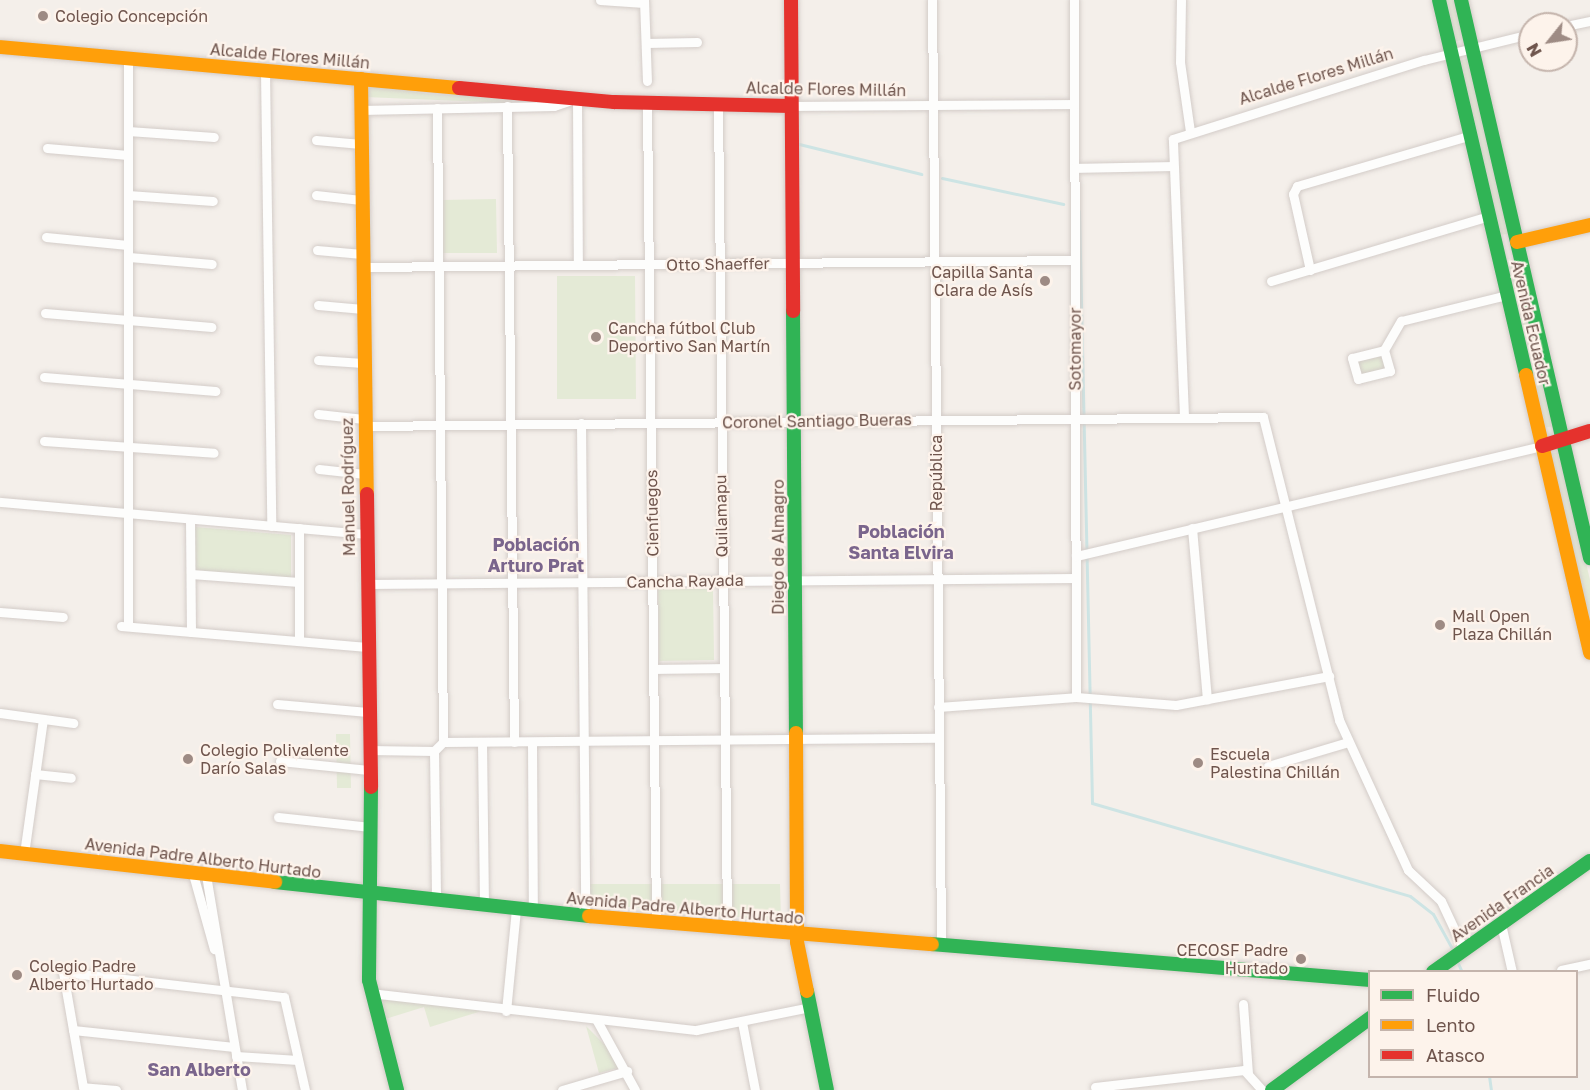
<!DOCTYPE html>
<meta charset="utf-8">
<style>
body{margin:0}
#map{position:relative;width:1590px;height:1090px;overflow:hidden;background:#f4efea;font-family:"Golos Text",sans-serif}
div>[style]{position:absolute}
.green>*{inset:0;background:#e4ead6}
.stream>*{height:3px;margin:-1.5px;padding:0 1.5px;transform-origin:1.5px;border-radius:1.5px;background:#cde4e4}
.roads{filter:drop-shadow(0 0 2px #d3ccc8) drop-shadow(0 0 2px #d3ccc8)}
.street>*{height:9px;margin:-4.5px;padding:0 4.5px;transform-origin:4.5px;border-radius:4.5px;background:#fdfdfc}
.fast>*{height:14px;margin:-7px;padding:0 7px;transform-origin:7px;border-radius:7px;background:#30b455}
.slow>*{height:14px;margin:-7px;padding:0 7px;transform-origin:7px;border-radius:7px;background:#ff9f0a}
.jam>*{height:14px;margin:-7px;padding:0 7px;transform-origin:7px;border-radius:7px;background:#e5322d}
.dots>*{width:16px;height:16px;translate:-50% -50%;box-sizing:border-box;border:3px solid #fdf3eb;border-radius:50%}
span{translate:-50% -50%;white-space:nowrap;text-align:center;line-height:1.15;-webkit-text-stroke:4.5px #fdf3eb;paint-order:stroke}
.poi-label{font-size:16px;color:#6f554d}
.left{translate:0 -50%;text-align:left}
.right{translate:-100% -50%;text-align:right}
.street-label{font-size:16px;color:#6f554d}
.neighbourhood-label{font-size:18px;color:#7a658c;font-weight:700}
.legend{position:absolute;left:1368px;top:970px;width:210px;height:108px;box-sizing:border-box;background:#fdf3eb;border:2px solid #c4b4ac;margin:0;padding:8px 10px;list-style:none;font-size:18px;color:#6f554d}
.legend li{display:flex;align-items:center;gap:12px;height:30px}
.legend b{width:30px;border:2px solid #c4b4ac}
.north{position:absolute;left:1518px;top:12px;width:60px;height:60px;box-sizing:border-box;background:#fdf3eb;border:2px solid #c4b4ac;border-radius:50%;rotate:240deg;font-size:16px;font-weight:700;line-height:24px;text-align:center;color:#6f554d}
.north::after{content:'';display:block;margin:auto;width:21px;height:27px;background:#9e8b84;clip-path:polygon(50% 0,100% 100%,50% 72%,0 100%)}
</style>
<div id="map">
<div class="green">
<i style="clip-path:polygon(1442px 0,1457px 0,1466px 39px,1452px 42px)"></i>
<i style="clip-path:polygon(1469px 58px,1509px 234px,1495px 235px,1456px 62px)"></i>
<i style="clip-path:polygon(365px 83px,428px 94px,512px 98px,512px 103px,365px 97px)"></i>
<i style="clip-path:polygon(496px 199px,497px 253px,442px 253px,441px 200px)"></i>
<i style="clip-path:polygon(1518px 258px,1557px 426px,1540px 428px,1502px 262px)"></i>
<i style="clip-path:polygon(557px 276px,635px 276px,636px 399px,557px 399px)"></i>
<i style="clip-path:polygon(1382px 354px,1386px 369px,1361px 376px,1357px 360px)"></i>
<i style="clip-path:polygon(1560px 452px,1590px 580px,1590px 621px,1546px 454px)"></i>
<i style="clip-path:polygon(195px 527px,291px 535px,291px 579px,195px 570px)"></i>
<i style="clip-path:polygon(658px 589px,713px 589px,714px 660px,659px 661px)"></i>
<i style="clip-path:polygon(336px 734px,350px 734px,351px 788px,337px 788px)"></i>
<i style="clip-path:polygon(588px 884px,780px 884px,781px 921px,588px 903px)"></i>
<i style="clip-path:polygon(375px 998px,488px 1009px,430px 1027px,424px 1007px,382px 1020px)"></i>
<i style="clip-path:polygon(586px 1026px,607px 1047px,618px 1068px,599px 1073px)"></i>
</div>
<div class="stream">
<i style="left:799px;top:144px;width:126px;rotate:13.8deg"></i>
<i style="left:942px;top:178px;width:124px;rotate:12.1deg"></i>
<i style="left:1079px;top:211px;width:592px;rotate:88.74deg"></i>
<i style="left:1092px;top:803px;width:331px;rotate:16.3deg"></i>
<i style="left:1410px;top:896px;width:29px;rotate:38deg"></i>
<i style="left:1433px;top:914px;width:43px;rotate:61.1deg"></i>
<i style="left:1457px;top:961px;width:12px;rotate:66deg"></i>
<i style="left:1489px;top:1076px;width:14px;rotate:82deg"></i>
</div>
<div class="roads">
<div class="street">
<i style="left:600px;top:0;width:44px;rotate:3.9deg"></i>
<i style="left:644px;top:0;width:81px;rotate:87.9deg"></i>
<i style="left:932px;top:0;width:946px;rotate:89.45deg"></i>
<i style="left:1074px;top:0;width:697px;rotate:89.84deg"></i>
<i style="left:1181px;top:0;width:62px;rotate:90.9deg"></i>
<i style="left:1180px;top:62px;width:70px;rotate:81.8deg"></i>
<i style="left:1566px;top:26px;width:25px;rotate:-12deg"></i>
<i style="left:646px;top:43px;width:51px;rotate:-1.1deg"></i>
<i style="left:128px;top:59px;width:567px;rotate:90deg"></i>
<i style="left:265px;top:71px;width:455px;rotate:89.2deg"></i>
<i style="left:647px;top:103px;width:819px;rotate:89.37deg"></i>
<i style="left:718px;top:104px;width:823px;rotate:89.37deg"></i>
<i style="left:507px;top:106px;width:636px;rotate:89.37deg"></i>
<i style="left:791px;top:106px;width:283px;rotate:-0.4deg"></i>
<i style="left:437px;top:108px;width:634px;rotate:89.46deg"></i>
<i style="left:361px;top:110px;width:193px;rotate:-1.2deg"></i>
<i style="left:554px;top:106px;width:24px;rotate:-19deg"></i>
<i style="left:577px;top:98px;width:167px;rotate:89.7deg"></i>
<i style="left:128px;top:131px;width:86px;rotate:4deg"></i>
<i style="left:316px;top:140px;width:45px;rotate:5.1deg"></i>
<i style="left:47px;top:148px;width:81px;rotate:4.9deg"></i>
<i style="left:1075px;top:168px;width:95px;rotate:-1.2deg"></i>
<i style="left:128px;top:195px;width:85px;rotate:4deg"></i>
<i style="left:316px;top:195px;width:45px;rotate:6.3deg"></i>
<i style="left:46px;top:237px;width:82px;rotate:5.6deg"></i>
<i style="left:317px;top:250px;width:45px;rotate:5.1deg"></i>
<i style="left:129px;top:257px;width:83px;rotate:4.8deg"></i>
<i style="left:362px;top:267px;width:713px;rotate:-0.56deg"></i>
<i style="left:1310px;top:270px;width:78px;rotate:-102.6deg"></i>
<i style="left:1293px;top:194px;width:9px;rotate:-63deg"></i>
<i style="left:1297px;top:186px;width:181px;rotate:-16.3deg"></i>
<i style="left:1271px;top:281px;width:227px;rotate:-16.6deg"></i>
<i style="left:318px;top:305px;width:45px;rotate:5.1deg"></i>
<i style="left:45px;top:313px;width:167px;rotate:4.8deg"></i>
<i style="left:1384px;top:350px;width:22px;rotate:74deg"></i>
<i style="left:1390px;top:371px;width:33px;rotate:166deg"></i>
<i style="left:1358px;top:379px;width:22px;rotate:-106deg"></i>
<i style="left:1352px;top:358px;width:33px;rotate:-14deg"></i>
<i style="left:1384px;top:350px;width:34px;rotate:-60deg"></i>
<i style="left:1401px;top:321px;width:109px;rotate:-13.8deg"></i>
<i style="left:318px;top:360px;width:45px;rotate:3.8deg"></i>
<i style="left:44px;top:377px;width:172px;rotate:4.7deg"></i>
<i style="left:318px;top:414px;width:46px;rotate:6.2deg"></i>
<i style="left:1184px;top:416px;width:277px;rotate:-92.3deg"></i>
<i style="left:1173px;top:139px;width:263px;rotate:-17.5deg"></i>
<i style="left:1424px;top:60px;width:109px;rotate:-13.8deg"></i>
<i style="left:581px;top:423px;width:493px;rotate:89.5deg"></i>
<i style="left:364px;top:426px;width:899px;rotate:-0.57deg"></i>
<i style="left:1263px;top:417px;width:312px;rotate:75.9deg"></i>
<i style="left:1339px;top:720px;width:165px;rotate:65.3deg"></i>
<i style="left:1408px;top:870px;width:45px;rotate:43.2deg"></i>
<i style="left:1441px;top:901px;width:54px;rotate:64.9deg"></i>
<i style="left:44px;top:441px;width:170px;rotate:4deg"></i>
<i style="left:319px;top:469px;width:46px;rotate:6.2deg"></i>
<i style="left:0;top:502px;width:367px;rotate:5deg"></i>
<i style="left:190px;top:519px;width:113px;rotate:89.5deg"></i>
<i style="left:299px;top:528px;width:113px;rotate:90deg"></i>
<i style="left:1192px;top:528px;width:172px;rotate:85deg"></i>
<i style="left:1076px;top:556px;width:479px;rotate:-13.3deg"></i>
<i style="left:191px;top:574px;width:108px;rotate:4.2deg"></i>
<i style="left:366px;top:584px;width:710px;rotate:-0.48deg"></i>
<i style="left:0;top:612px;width:63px;rotate:4.5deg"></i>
<i style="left:121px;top:626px;width:247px;rotate:4.9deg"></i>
<i style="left:654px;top:669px;width:70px;rotate:-0.8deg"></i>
<i style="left:277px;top:704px;width:91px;rotate:5deg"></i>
<i style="left:938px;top:707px;width:138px;rotate:-4.1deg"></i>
<i style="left:1076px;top:697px;width:100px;rotate:4.6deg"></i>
<i style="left:1176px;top:705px;width:156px;rotate:-10.7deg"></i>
<i style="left:0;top:713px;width:74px;rotate:7.8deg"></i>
<i style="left:482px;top:742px;width:164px;rotate:89.3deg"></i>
<i style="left:532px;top:742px;width:169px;rotate:89.7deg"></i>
<i style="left:369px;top:750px;width:65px;rotate:0.9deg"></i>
<i style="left:434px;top:751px;width:13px;rotate:-45deg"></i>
<i style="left:443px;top:742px;width:496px;rotate:-0.5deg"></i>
<i style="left:434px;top:751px;width:150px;rotate:89.2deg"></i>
<i style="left:280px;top:761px;width:89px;rotate:5.8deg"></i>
<i style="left:1268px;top:766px;width:84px;rotate:-16.7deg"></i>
<i style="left:35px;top:774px;width:36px;rotate:6deg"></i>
<i style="left:278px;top:817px;width:93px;rotate:6.2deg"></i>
<i style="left:24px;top:854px;width:136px;rotate:-82deg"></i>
<i style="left:193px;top:874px;width:78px;rotate:74.4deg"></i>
<i style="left:206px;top:875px;width:218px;rotate:80.5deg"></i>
<i style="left:1501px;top:924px;width:49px;rotate:77.1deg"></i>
<i style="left:1561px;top:970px;width:30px;rotate:-12deg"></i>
<i style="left:370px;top:993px;width:328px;rotate:6.5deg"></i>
<i style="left:696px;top:1030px;width:116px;rotate:-11.4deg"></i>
<i style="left:1243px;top:1004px;width:69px;rotate:85.9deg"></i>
<i style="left:506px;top:1011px;width:102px;rotate:-84.4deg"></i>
<i style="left:596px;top:1019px;width:81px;rotate:61.2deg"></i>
<i style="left:742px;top:1022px;width:69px;rotate:79.2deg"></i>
<i style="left:73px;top:1030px;width:162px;rotate:6deg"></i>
<i style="left:236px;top:1056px;width:62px;rotate:3.7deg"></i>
<i style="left:1095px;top:1087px;width:150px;rotate:-6.5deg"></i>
<i style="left:1244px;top:1070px;width:27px;rotate:48deg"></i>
<i style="left:116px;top:1090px;width:33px;rotate:-175deg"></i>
<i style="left:83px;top:1087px;width:117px;rotate:-99.9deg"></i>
<i style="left:63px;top:972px;width:222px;rotate:6.5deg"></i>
<i style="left:284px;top:997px;width:95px;rotate:77.3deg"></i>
<i style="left:562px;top:1090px;width:68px;rotate:-16.3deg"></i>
</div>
<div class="fast">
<i style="left:1439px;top:0;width:385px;rotate:76.9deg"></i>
<i style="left:1461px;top:0;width:573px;rotate:76.98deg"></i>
<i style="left:793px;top:311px;width:422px;rotate:89.6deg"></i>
<i style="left:371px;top:787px;width:193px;rotate:90.6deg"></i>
<i style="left:369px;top:980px;width:114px;rotate:75.7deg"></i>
<i style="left:275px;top:882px;width:316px;rotate:6.2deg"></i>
<i style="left:932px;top:944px;width:439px;rotate:4.7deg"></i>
<i style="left:1433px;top:972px;width:192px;rotate:-35.3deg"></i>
<i style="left:807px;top:991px;width:101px;rotate:78.6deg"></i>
<i style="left:1272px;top:1090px;width:122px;rotate:-36.3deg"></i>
</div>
<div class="slow">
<i style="left:0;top:47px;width:461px;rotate:5.1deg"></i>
<i style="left:361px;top:79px;width:415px;rotate:89.2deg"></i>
<i style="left:1517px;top:242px;width:75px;rotate:-13.1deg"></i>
<i style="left:1526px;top:375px;width:285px;rotate:77deg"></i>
<i style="left:796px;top:733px;width:209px;rotate:89.7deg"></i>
<i style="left:797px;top:942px;width:50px;rotate:78.5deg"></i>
<i style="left:0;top:851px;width:277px;rotate:6.4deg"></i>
<i style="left:589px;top:916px;width:344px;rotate:4.7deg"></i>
</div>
<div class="jam">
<i style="left:791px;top:0;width:311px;rotate:89.6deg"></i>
<i style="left:459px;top:88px;width:156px;rotate:5.2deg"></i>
<i style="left:614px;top:102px;width:177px;rotate:1.3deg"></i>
<i style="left:1542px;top:446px;width:50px;rotate:-17.4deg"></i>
<i style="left:367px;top:494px;width:293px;rotate:89.2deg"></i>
</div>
</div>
<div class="dots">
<i style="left:43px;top:16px;background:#9e8b84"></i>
<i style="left:1045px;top:281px;background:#9e8b84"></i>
<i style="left:596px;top:337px;background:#9e8b84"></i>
<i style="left:1440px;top:625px;background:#9e8b84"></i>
<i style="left:188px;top:759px;background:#9e8b84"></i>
<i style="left:1198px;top:763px;background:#9e8b84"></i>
<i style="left:1301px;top:959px;background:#9e8b84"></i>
<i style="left:17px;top:975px;background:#9e8b84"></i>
</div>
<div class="poi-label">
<span class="left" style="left:55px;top:16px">Colegio Concepción</span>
<span class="right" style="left:1033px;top:281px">Capilla Santa<br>Clara de Asís</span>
<span class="left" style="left:608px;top:337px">Cancha fútbol Club<br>Deportivo San Martín</span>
<span class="left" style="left:1452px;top:625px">Mall Open<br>Plaza Chillán</span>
<span class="left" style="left:200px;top:759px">Colegio Polivalente<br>Darío Salas</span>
<span class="left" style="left:1210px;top:763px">Escuela<br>Palestina Chillán</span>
<span class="right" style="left:1288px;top:959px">CECOSF Padre<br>Hurtado</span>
<span class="left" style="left:29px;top:975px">Colegio Padre<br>Alberto Hurtado</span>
</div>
<div class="street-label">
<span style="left:290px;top:56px;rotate:5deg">Alcalde Flores Millán</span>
<span style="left:1316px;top:76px;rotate:-17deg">Alcalde Flores Millán</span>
<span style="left:826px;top:89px;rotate:1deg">Alcalde Flores Millán</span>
<span style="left:718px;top:264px;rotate:-1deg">Otto Shaeffer</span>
<span style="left:1531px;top:323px;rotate:77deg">Avenida Ecuador</span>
<span style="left:1075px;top:349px;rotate:-90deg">Sotomayor</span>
<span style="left:817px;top:421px;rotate:-1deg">Coronel Santiago Bueras</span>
<span style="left:936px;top:473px;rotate:-90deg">República</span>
<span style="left:348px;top:487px;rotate:-91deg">Manuel Rodríguez</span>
<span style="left:652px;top:513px;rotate:-91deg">Cienfuegos</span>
<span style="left:721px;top:516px;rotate:-91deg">Quilamapu</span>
<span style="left:778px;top:547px;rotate:-90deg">Diego de Almagro</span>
<span style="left:685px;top:581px;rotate:-1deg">Cancha Rayada</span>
<span style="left:203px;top:858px;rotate:7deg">Avenida Padre Alberto Hurtado</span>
<span style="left:1502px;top:903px;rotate:-35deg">Avenida Francia</span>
<span style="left:685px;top:908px;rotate:5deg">Avenida Padre Alberto Hurtado</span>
</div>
<div class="neighbourhood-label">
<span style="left:901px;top:542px">Población<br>Santa Elvira</span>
<span style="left:536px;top:555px">Población<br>Arturo Prat</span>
<span style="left:199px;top:1069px">San Alberto</span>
</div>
<ul class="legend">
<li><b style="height:8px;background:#30b455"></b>Fluido</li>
<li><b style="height:8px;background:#ff9f0a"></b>Lento</li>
<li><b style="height:8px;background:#e5322d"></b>Atasco</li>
</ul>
<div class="north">N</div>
</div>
